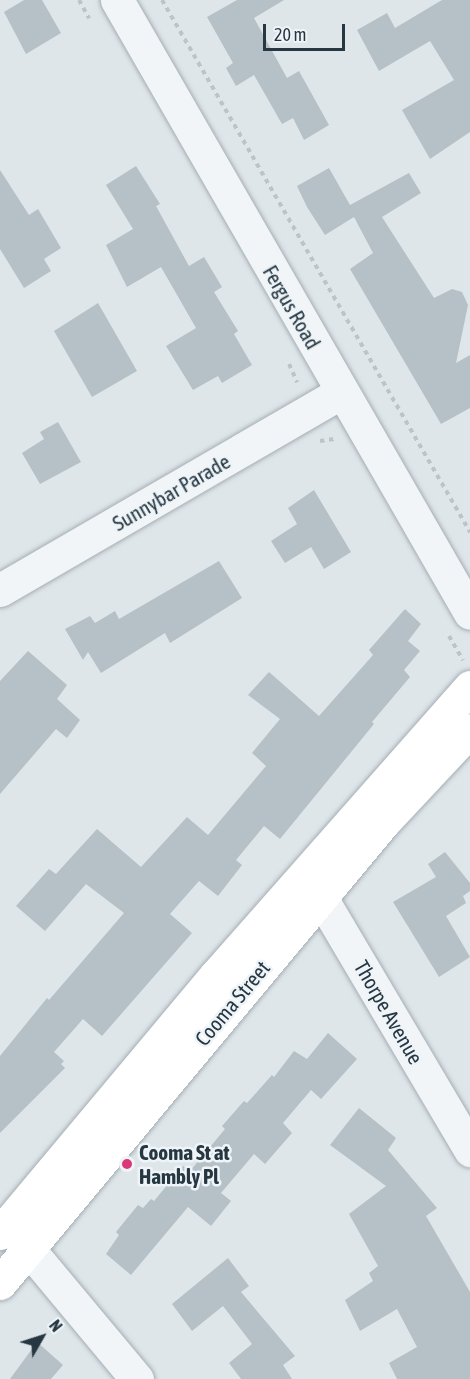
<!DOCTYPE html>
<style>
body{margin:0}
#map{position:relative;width:470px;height:1379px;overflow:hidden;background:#dfe6ea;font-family:"Asap Condensed",sans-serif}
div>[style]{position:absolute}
.building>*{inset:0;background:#b5c0c7}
.path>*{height:4px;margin-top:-2px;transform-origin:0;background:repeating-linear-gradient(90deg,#bdc4c8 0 4.5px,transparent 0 9px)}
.roads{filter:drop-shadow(0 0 2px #a4aeb4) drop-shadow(0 0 2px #a4aeb4)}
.minor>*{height:33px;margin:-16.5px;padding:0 16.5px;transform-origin:16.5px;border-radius:16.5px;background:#f2f5f7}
.major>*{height:33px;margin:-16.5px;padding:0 16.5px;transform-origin:16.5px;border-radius:16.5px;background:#fff}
.dots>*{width:16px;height:16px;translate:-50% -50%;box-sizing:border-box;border:3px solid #eef4f7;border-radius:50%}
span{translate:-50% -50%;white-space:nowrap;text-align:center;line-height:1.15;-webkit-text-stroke:5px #eef4f7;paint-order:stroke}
.street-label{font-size:21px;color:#263742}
.poi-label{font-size:21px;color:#263742;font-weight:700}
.left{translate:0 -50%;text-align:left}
.north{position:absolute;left:12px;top:1307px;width:60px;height:60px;-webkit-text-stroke:4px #eef4f7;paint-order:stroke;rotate:51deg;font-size:16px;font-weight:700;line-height:24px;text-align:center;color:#263742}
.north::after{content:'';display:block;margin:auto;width:21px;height:27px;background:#263742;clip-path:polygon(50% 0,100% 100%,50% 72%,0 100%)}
.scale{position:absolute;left:263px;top:24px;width:82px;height:27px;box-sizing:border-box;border:3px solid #263742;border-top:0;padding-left:8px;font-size:18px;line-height:21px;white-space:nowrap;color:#263742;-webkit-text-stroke:4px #eef4f7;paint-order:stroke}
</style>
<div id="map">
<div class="building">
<i style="clip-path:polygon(24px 0,42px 0,61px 33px,26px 54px,4px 12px)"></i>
<i style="clip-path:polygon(237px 0,284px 0,254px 18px,287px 78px,299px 71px,329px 125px,304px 140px,293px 118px,282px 124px,254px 75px,236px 86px,226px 68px,233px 63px,207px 17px)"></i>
<i style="clip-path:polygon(442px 0,470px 0,470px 132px,430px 159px,402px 110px,454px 80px,430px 41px,379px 71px,357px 30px,387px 13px,395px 28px)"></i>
<i style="clip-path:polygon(136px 166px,160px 204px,156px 206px,189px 266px,204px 257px,222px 287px,214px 292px,238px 331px,234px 334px,252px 365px,222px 383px,218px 376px,193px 390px,166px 346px,196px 328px,161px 267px,127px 287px,106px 245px,133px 229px,106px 185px)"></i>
<i style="clip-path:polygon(329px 168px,350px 205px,409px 173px,421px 193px,382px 217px,434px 298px,452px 289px,462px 292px,468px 305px,456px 363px,470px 355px,470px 408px,441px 424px,350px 269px,373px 253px,354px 217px,325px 235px,307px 207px,297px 186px)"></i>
<i style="clip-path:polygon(0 170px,29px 215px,38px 209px,61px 248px,44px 259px,51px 271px,24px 288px,0 249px)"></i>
<i style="clip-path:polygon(98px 303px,137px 371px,92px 397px,54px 331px)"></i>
<i style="clip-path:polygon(58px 422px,81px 462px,40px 484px,22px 453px,44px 439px,40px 432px)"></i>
<i style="clip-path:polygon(314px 490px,351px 552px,324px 569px,311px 547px,285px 563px,271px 541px,297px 524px,288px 508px)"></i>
<i style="clip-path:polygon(219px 561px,242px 598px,170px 643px,165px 633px,101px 673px,88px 652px,83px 660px,65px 629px,90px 616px,95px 623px,115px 611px,119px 619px)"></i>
<i style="clip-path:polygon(405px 609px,421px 624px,408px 641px,420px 651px,404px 670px,410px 677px,372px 722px,374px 724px,280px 839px,264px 826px,236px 860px,242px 865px,218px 896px,199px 881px,170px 914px,192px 933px,102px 1036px,83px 1019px,54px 1052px,64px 1061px,61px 1064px,65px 1068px,0 1133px,0 1056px,47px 998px,49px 1000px,124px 913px,86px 884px,45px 931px,16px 906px,49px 869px,56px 874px,97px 829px,141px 867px,187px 817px,208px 835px,266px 766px,252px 753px,280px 719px,248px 695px,269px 672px,319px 716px,373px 655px,369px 650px)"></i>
<i style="clip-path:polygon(28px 651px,67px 685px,57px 699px,80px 720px,67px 738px,56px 729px,0 794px,0 681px)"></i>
<i style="clip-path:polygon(445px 852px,470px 883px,470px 891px,463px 896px,466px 903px,446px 916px,470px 957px,439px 977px,393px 902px,436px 877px,428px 864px)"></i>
<i style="clip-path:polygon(328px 1033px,357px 1059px,321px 1099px,311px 1090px,283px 1123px,292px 1133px,265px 1164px,254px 1154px,221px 1193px,231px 1201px,211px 1226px,188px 1207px,131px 1275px,106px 1254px,119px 1235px,116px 1232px,138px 1205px,143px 1208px,151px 1199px,154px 1201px,183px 1166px,190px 1171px,225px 1129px,222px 1126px,244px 1101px,247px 1103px,272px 1075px,274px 1077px,294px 1051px,307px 1059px)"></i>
<i style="clip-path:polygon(359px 1108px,396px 1138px,388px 1150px,437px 1208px,426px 1216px,470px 1292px,470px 1379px,397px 1379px,389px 1363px,417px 1347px,397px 1309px,360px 1331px,345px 1300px,373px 1281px,369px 1273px,378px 1266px,349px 1214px,386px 1186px,330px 1145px)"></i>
<i style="clip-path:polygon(228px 1258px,249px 1286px,241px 1292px,295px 1356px,283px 1365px,292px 1379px,241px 1379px,229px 1363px,252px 1344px,223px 1306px,192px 1331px,172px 1304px)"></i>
<i style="clip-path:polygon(37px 1342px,63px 1365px,51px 1379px,10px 1379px)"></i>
</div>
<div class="path">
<i style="left:79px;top:0;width:21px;rotate:61deg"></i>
<i style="left:162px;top:0;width:615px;rotate:59.93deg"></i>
<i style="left:289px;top:364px;width:20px;rotate:66deg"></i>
<i style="left:320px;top:441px;width:14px;rotate:-8deg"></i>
<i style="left:449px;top:636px;width:28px;rotate:60deg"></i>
</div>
<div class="roads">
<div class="minor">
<i style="left:117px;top:0;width:707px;rotate:60.06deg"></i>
<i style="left:0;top:590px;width:394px;rotate:-30.1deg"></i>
<i style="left:307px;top:874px;width:321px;rotate:59.4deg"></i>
<i style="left:11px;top:1228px;width:197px;rotate:50.2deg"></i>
</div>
<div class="major">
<i style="left:0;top:1233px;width:336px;rotate:-50.1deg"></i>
<i style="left:216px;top:975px;width:384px;rotate:-48.6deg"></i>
<i style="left:0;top:1283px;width:599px;rotate:-50.22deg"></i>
<i style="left:383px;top:823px;width:127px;rotate:-46.9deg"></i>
</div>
</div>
<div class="dots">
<i style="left:127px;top:1164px;background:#da3878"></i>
</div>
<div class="street-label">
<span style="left:292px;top:307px;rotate:60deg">Fergus Road</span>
<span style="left:171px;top:492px;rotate:-30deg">Sunnybar Parade</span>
<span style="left:232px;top:1003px;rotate:-50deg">Cooma Street</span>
<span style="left:389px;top:1012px;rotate:60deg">Thorpe Avenue</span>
</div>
<div class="poi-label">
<span class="left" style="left:139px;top:1164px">Cooma St at<br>Hambly Pl</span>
</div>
<div class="north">N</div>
<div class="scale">20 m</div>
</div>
